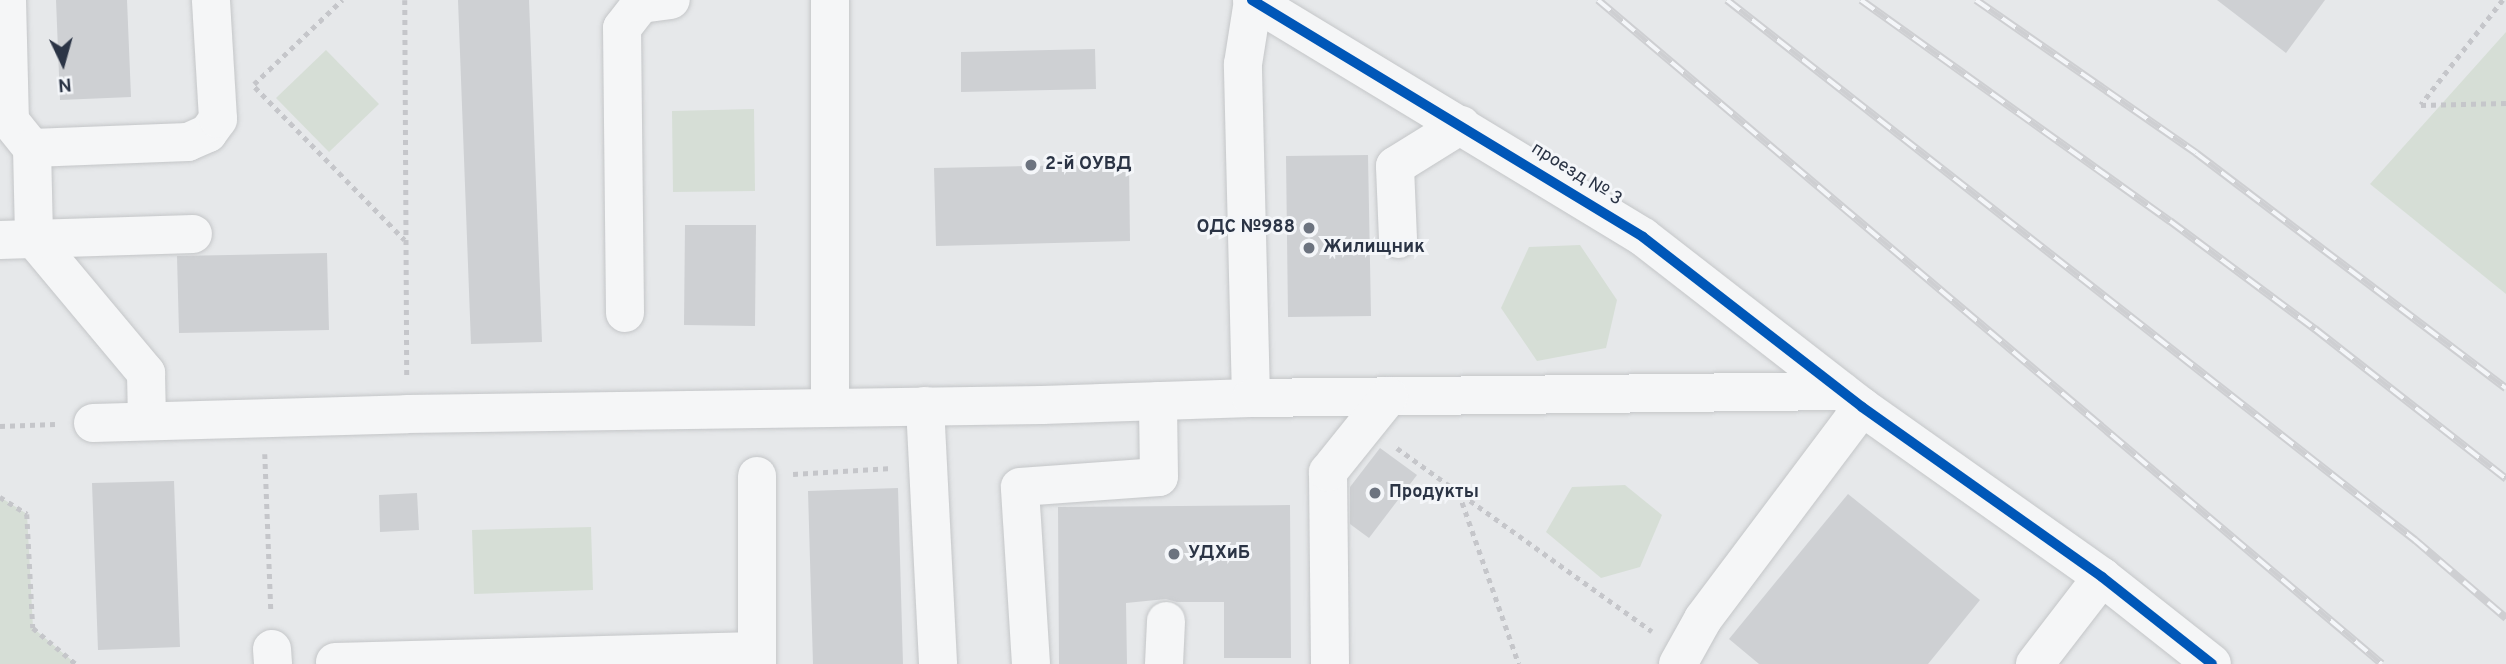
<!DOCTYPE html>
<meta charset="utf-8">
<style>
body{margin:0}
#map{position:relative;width:2506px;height:664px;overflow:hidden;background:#e6e8ea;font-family:Overpass,sans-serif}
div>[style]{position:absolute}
.green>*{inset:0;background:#d6ded6}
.building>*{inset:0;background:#ced0d3}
.path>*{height:4.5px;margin-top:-2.25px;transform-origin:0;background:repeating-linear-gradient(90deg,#c5c6ca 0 5px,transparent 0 10px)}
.roads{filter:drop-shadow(0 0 2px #c4c6c8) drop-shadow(0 0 2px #c4c6c8)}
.minor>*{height:38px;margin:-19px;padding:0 19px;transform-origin:19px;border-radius:19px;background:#f5f6f7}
.rail>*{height:8px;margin-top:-4px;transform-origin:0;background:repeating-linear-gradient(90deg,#f4f6f9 0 16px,#cecfd2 0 32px);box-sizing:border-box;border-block:2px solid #cecfd2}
.cycleway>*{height:10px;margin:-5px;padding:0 5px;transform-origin:5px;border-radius:5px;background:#0057b8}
.dots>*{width:19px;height:19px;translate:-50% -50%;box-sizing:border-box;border:4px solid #f4f6f9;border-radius:50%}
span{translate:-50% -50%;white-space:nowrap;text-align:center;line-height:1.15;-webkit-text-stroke:6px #f4f6f9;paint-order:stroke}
.poi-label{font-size:18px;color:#2b3445;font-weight:700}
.left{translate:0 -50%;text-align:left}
.right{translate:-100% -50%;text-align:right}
.street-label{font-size:18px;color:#2b3445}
.north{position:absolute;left:28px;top:28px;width:70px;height:70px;-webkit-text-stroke:5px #f4f6f9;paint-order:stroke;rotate:175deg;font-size:19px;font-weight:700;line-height:28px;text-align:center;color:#2b3445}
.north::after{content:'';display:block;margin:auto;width:24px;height:32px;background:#2b3445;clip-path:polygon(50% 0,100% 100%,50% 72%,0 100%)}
</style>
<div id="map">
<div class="green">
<i style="clip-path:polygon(2506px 32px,2506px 294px,2370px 184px)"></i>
<i style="clip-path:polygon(326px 50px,379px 104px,329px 152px,276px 98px)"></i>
<i style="clip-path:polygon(754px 109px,755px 191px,673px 192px,672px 111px)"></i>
<i style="clip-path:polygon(1580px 245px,1617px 300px,1606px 348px,1537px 361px,1501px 308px,1529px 247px)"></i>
<i style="clip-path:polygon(1625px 485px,1662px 515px,1640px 567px,1601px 578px,1546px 532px,1572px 487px)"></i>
<i style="clip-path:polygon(0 497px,27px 514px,33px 628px,76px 664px,0 664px)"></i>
<i style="clip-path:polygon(591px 527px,593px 590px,474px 594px,472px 530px)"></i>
</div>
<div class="building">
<i style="clip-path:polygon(56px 0,127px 0,131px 97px,60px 100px)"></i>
<i style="clip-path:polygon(458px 0,529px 0,542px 342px,471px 344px)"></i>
<i style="clip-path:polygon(2217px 0,2325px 0,2286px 53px)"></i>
<i style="clip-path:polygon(1095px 49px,1096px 89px,961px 92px,961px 52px)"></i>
<i style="clip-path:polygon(1368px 155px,1371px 316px,1288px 317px,1286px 156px)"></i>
<i style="clip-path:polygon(1129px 164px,1130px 241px,936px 246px,934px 168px)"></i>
<i style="clip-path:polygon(685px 225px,756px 225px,755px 326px,684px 325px)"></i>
<i style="clip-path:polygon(327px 253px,329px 330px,179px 333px,177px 256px)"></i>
<i style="clip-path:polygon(1380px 448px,1417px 475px,1369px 538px,1350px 524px,1350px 487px)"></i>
<i style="clip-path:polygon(174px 481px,180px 647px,98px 650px,92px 483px)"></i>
<i style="clip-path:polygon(898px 488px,903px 664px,813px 664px,808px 491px)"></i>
<i style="clip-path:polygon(417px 493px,419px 530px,380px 532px,379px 495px)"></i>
<i style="clip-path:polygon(1848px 494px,1980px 600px,1928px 664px,1759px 664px,1729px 639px)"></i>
<i style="clip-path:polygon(1290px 505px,1291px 658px,1224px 658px,1224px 602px,1177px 602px,1166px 599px,1126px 603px,1127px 664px,1059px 664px,1058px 507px)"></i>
</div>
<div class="path">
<i style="left:405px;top:0;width:378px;rotate:89.7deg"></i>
<i style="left:2503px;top:0;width:133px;rotate:128deg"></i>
<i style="left:2421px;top:105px;width:85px;rotate:-1.3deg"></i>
<i style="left:254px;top:84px;width:122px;rotate:-43.7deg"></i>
<i style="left:255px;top:87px;width:214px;rotate:45.6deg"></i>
<i style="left:0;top:426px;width:55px;rotate:-2.1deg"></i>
<i style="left:1397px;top:448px;width:314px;rotate:35.7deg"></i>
<i style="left:265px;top:454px;width:159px;rotate:87.8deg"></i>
<i style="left:793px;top:474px;width:99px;rotate:-3.5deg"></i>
<i style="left:1459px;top:493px;width:181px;rotate:70.7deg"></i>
<i style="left:0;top:497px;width:32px;rotate:32deg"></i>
<i style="left:27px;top:514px;width:114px;rotate:87deg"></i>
<i style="left:33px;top:628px;width:56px;rotate:39.9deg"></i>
</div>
<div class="roads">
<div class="minor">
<i style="left:7px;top:0;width:121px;rotate:88.6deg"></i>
<i style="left:10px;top:121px;width:35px;rotate:51deg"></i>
<i style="left:32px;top:148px;width:91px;rotate:88.7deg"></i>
<i style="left:34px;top:239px;width:175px;rotate:50.1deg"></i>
<i style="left:146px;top:373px;width:48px;rotate:88.8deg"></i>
<i style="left:1252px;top:0;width:457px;rotate:31.2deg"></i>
<i style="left:1643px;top:237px;width:277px;rotate:37.8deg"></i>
<i style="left:1862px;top:407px;width:294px;rotate:35.3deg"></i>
<i style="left:2102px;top:577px;width:140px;rotate:38.3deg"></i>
<i style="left:32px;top:148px;width:156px;rotate:-2.2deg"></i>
<i style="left:188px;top:142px;width:22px;rotate:-24deg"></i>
<i style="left:208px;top:133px;width:17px;rotate:-54deg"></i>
<i style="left:218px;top:119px;width:119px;rotate:-93.4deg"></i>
<i style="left:1398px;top:239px;width:73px;rotate:-92.4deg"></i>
<i style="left:1395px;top:166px;width:78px;rotate:-31.8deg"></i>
<i style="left:0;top:240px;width:193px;rotate:-1.8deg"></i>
<i style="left:625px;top:313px;width:285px;rotate:-90.6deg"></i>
<i style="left:622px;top:28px;width:31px;rotate:-52deg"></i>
<i style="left:641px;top:4px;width:30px;rotate:-8deg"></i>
<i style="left:1251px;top:398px;width:334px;rotate:-91.4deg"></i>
<i style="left:1243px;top:64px;width:64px;rotate:-81deg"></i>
<i style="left:925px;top:406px;width:258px;rotate:87.1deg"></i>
<i style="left:830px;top:407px;width:407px;rotate:-90deg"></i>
<i style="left:93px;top:423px;width:314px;rotate:-1.6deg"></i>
<i style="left:407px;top:414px;width:635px;rotate:-0.81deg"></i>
<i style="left:1042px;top:405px;width:209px;rotate:-1.9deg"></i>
<i style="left:1251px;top:398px;width:590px;rotate:-0.68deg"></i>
<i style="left:757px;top:476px;width:188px;rotate:90deg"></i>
<i style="left:272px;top:649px;width:15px;rotate:86deg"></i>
<i style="left:335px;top:662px;width:422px;rotate:-1.5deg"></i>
<i style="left:1031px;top:664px;width:177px;rotate:-93.6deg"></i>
<i style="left:1020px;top:487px;width:139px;rotate:-4.1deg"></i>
<i style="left:1159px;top:477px;width:76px;rotate:-90.8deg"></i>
<i style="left:1164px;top:664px;width:43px;rotate:-87.3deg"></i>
<i style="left:1330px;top:664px;width:192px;rotate:-90.6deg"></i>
<i style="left:1328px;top:472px;width:97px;rotate:-51.2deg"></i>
<i style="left:1678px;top:664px;width:51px;rotate:-60.9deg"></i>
<i style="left:1703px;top:619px;width:265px;rotate:-53.1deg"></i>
<i style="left:2035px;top:664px;width:110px;rotate:-52.4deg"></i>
</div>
</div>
<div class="rail">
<i style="left:1598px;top:0;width:1027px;rotate:40.26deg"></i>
<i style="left:1727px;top:0;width:875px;rotate:38.13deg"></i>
<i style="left:2415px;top:540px;width:120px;rotate:40.6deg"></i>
<i style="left:1861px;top:0;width:380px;rotate:35.6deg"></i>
<i style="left:2170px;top:221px;width:181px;rotate:36.7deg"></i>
<i style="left:2315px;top:329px;width:243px;rotate:38.1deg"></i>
<i style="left:1976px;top:0;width:268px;rotate:34.8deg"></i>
<i style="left:2196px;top:153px;width:389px;rotate:37.2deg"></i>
</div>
<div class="cycleway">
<i style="left:1252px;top:0;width:457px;rotate:31.2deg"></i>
<i style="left:1643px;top:237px;width:277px;rotate:37.8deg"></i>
<i style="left:1862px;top:407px;width:294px;rotate:35.3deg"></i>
<i style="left:2102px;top:577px;width:140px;rotate:38.3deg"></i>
</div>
<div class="dots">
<i style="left:1031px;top:165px;background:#6c737f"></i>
<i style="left:1309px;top:228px;background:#6c737f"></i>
<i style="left:1309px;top:248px;background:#6c737f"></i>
<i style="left:1375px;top:493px;background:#6c737f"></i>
<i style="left:1174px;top:554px;background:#6c737f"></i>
</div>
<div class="poi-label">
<span class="left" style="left:1045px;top:165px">2-й ОУВД</span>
<span class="right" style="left:1295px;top:228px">ОДС №988</span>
<span class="left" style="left:1323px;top:248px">Жилищник</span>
<span class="left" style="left:1389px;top:493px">Продукты</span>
<span class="left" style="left:1188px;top:554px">УДХиБ</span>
</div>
<div class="street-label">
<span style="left:1576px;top:175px;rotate:32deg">проезд № 3</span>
</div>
<div class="north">N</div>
</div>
